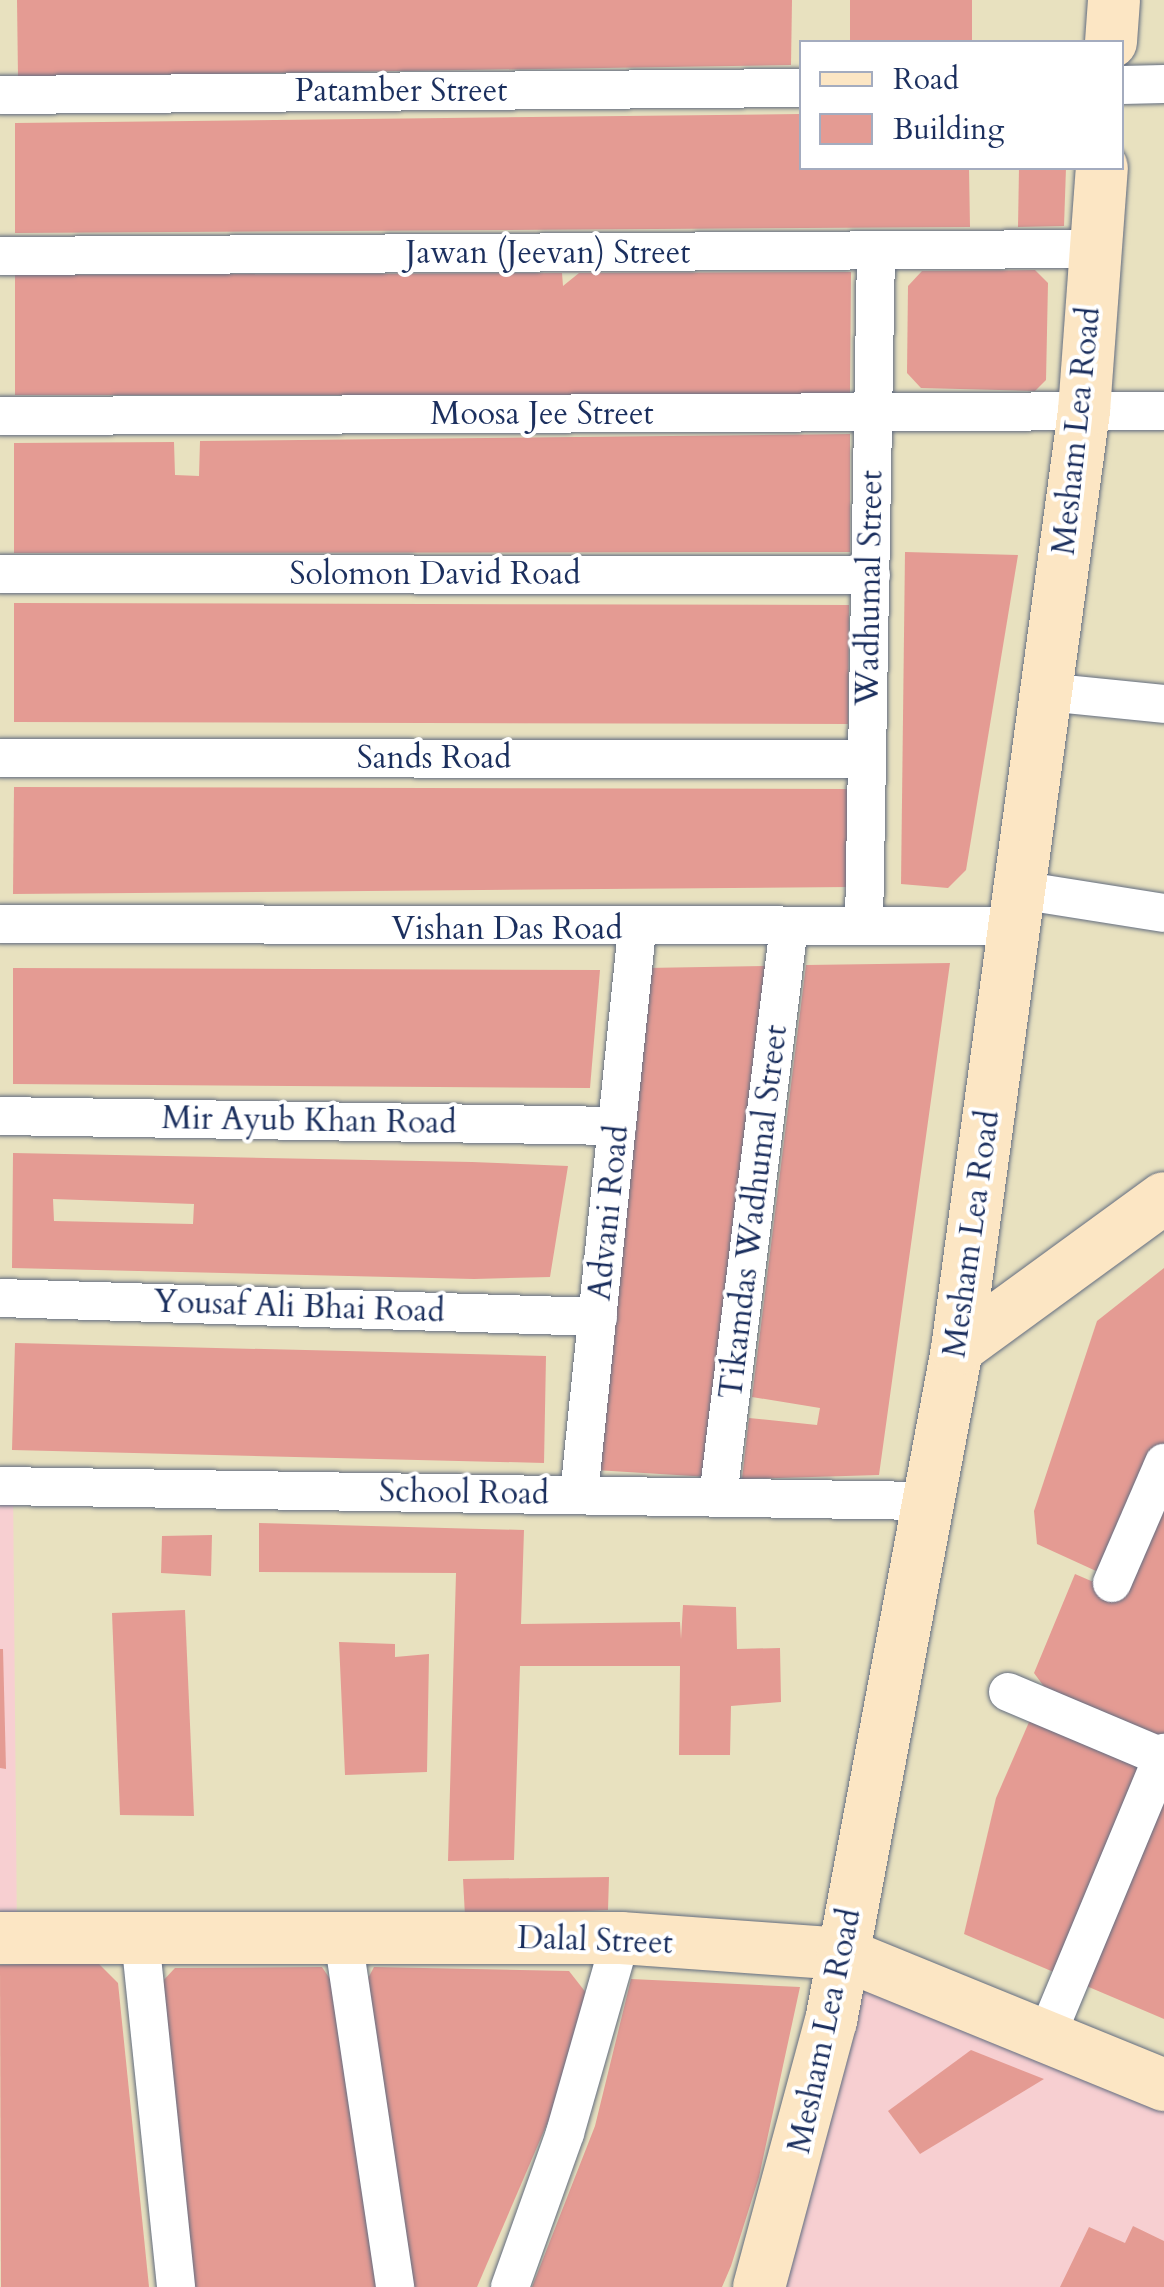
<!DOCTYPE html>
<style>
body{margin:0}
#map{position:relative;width:1164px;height:2287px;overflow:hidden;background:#e8e1bf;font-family:Cardo,serif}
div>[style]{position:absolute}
.built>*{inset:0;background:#f7cfd1}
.building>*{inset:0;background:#e49b93}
.roads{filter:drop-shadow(0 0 2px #636d80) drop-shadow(0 0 2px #636d80)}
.street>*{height:38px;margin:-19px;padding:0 19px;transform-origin:19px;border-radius:19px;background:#fff}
.secondary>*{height:52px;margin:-26px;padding:0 26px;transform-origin:26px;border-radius:26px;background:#fce6c4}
span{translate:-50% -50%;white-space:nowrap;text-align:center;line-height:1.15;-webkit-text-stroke:8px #fff;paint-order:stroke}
.street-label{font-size:32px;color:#1b2f5e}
.legend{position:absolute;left:799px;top:40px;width:325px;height:130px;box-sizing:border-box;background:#fff;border:2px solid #a4acbf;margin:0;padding:12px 18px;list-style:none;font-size:30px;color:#1b2f5e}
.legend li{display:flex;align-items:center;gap:20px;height:50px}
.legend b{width:50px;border:2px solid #a4acbf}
</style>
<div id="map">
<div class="built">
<i style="clip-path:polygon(0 1486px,13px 1486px,17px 1938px,0 1938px)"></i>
<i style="clip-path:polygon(843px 1954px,1164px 2086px,1164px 2287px,785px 2287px)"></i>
</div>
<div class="building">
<i style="clip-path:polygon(17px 0,792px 0,791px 65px,18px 77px)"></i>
<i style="clip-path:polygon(850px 0,972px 0,972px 42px,850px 42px)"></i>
<i style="clip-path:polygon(801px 114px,801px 168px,969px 168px,970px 227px,15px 233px,15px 123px)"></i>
<i style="clip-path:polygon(1019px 168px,1066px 168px,1064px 226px,1018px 227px)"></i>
<i style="clip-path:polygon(1035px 270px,1048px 283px,1046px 380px,1035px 391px,921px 388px,907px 373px,908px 286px,922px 271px)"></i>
<i style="clip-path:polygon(851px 272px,850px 395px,15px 395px,15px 275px,562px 273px,563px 286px,579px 273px)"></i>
<i style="clip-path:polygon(850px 434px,850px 552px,14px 553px,14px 443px,174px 442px,175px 475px,199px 476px,200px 441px)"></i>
<i style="clip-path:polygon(905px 552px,1018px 555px,966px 870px,948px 888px,901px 884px)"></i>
<i style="clip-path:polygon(14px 603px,849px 605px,848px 724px,14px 722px)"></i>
<i style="clip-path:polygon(14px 787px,849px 789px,849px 887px,13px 894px)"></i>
<i style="clip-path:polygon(950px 963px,879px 1475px,742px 1479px,749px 1418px,817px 1425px,820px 1408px,752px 1397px,806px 965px)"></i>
<i style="clip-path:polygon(769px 966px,709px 1477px,595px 1470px,645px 968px)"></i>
<i style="clip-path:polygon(13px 968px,600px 970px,590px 1088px,13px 1084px)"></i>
<i style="clip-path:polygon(evenodd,13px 1153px,472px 1162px,568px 1166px,550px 1277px,474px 1279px,12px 1268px,13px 1153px,53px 1199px,194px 1204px,193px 1224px,54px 1221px,53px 1199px)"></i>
<i style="clip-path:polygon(1164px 1268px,1164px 1443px,1107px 1576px,1037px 1544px,1034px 1511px,1097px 1321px)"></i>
<i style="clip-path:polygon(15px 1343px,546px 1356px,544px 1463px,12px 1450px)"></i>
<i style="clip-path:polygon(1164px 1508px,1164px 1733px,1159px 1744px,1045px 1688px,1034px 1673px,1075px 1574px,1119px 1593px)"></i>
<i style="clip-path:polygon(259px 1523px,524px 1530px,521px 1624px,680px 1622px,681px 1639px,683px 1605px,736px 1607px,737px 1649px,780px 1648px,781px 1702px,731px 1706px,730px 1755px,679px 1755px,680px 1666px,520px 1666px,514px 1860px,448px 1861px,456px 1573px,259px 1572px)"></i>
<i style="clip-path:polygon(212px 1535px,211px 1576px,161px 1573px,162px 1536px)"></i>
<i style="clip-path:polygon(185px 1610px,194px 1816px,120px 1815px,112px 1613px)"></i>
<i style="clip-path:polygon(339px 1642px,395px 1644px,395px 1657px,429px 1654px,427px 1772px,345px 1775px)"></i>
<i style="clip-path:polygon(0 1649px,3px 1649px,6px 1769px,0 1768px)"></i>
<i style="clip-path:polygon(1033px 1713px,1153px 1763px,1063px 1976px,964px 1934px,996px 1798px)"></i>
<i style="clip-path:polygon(1164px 1773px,1164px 2019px,1077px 1982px)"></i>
<i style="clip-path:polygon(609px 1877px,608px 1910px,465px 1916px,463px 1879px)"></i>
<i style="clip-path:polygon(97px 1962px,118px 1983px,149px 2287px,1px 2287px,0 1965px)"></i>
<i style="clip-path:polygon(322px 1967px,334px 1985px,380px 2287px,195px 2287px,160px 1984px,175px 1968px)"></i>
<i style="clip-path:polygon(374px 1967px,569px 1971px,587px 1994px,550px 2117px,477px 2287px,407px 2287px,365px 1984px)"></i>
<i style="clip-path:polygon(631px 1979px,800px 1987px,759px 2177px,731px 2266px,722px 2287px,532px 2287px,595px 2126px)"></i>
<i style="clip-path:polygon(971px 2050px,1044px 2079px,920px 2154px,888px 2111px)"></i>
<i style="clip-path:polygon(1133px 2226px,1164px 2241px,1164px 2287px,1060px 2287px,1089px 2227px,1125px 2243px)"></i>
</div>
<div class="roads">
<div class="street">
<i style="left:1122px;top:85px;width:42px;rotate:-1.4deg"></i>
<i style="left:0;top:95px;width:802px;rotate:-0.5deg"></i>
<i style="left:0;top:256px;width:1096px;rotate:-0.37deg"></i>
<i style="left:0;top:416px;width:1164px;rotate:-0.25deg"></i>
<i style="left:0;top:574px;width:871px;rotate:0.07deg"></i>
<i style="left:1046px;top:692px;width:119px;rotate:5.8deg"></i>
<i style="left:0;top:758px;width:867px;rotate:0.07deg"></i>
<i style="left:1019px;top:890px;width:147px;rotate:9deg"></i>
<i style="left:0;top:924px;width:1014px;rotate:0.11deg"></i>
<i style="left:864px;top:926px;width:676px;rotate:-88.98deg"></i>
<i style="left:0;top:1116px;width:617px;rotate:0.93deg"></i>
<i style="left:0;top:1298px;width:598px;rotate:1.82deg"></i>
<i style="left:0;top:1486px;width:928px;rotate:0.93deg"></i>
<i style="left:579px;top:1495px;width:568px;rotate:-84.14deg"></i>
<i style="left:718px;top:1497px;width:575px;rotate:-82.91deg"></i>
<i style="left:1112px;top:1583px;width:131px;rotate:-66.6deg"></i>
<i style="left:1008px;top:1692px;width:169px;rotate:22.9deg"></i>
<i style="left:140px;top:1938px;width:351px;rotate:84.1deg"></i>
<i style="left:343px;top:1938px;width:353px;rotate:81.5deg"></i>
<i style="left:1046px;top:2037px;width:308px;rotate:-67.4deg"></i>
<i style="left:510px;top:2287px;width:164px;rotate:-70.3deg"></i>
<i style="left:565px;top:2133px;width:203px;rotate:-74deg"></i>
</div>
<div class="secondary">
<i style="left:1111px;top:42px;width:42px;rotate:-85.9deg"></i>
<i style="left:957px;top:1349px;width:256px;rotate:-36.1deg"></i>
<i style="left:0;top:1938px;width:621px"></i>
<i style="left:621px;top:1938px;width:223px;rotate:4.1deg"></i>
<i style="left:843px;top:1954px;width:347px;rotate:22.2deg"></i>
<i style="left:759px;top:2287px;width:276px;rotate:-74.9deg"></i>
<i style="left:831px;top:2021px;width:684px;rotate:-79.38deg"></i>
<i style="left:957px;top:1349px;width:947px;rotate:-82.29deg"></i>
<i style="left:1084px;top:411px;width:244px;rotate:-85.8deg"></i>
</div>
</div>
<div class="street-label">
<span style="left:401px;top:91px">Patamber Street</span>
<span style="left:548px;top:253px">Jawan (Jeevan) Street</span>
<span style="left:542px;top:414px">Moosa Jee Street</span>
<span style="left:1077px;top:431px;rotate:-84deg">Mesham Lea Road</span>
<span style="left:435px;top:574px">Solomon David Road</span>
<span style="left:870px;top:588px;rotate:-89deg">Wadhumal Street</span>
<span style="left:434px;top:758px">Sands Road</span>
<span style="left:507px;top:929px">Vishan Das Road</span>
<span style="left:309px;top:1121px;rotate:1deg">Mir Ayub Khan Road</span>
<span style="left:754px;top:1212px;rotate:-83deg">Tikamdas Wadhumal Street</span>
<span style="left:609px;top:1213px;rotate:-84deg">Advani Road</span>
<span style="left:972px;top:1234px;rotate:-82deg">Mesham Lea Road</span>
<span style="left:299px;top:1307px;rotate:2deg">Yousaf Ali Bhai Road</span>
<span style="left:464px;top:1493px;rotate:1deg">School Road</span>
<span style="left:595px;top:1941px;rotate:2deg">Dalal Street</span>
<span style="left:825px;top:2031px;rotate:-78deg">Mesham Lea Road</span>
</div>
<ul class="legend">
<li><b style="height:12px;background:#fce6c4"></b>Road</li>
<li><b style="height:28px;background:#e49b93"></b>Building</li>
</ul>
</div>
